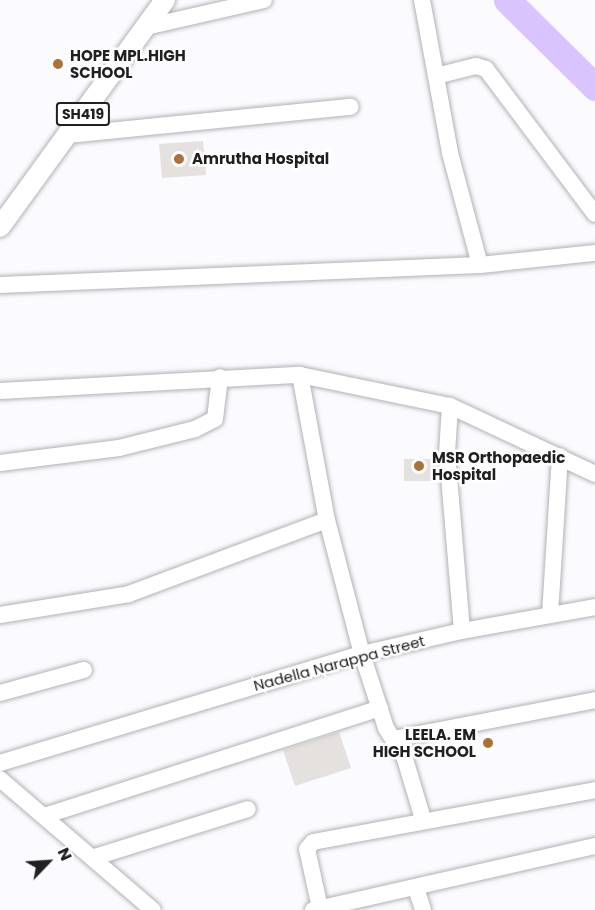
<!DOCTYPE html>
<style>
body{margin:0}
#map{position:relative;width:595px;height:910px;overflow:hidden;background:#fbfafe;font-family:Poppins,sans-serif}
div>[style]{position:absolute}
.river>*{height:27px;margin:-13.5px;padding:0 13.5px;transform-origin:13.5px;border-radius:13.5px;background:#d9c4fd}
.building>*{inset:0;background:#e5e1de}
.roads{filter:drop-shadow(0 0 2px #b2b1b5) drop-shadow(0 0 2px #b2b1b5)}
.minor>*{height:16px;margin:-8px;padding:0 8px;transform-origin:8px;border-radius:8px;background:#fff}
.major>*{height:20px;margin:-10px;padding:0 10px;transform-origin:10px;border-radius:10px;background:#fff}
.dots>*{width:16px;height:16px;translate:-50% -50%;box-sizing:border-box;border:3px solid #fff;border-radius:50%}
span{translate:-50% -50%;white-space:nowrap;text-align:center;line-height:1.15;-webkit-text-stroke:5px #fff;paint-order:stroke}
.shield-label span{padding:2px 4px;background:#fff;border:2px solid;border-radius:4px;-webkit-text-stroke-width:0}
.shield-label{font-size:14px;color:#202021;font-weight:700}
.poi-label{font-size:15px;color:#202021;font-weight:700}
.left{translate:0 -50%;text-align:left}
.right{translate:-100% -50%;text-align:right}
.street-label{font-size:15px;color:#202021}
.north{position:absolute;left:18px;top:832px;width:60px;height:60px;-webkit-text-stroke:4px #fff;paint-order:stroke;rotate:65deg;font-size:16px;font-weight:700;line-height:24px;text-align:center;color:#202021}
.north::after{content:'';display:block;margin:auto;width:21px;height:27px;background:#202021;clip-path:polygon(50% 0,100% 100%,50% 72%,0 100%)}
</style>
<div id="map">
<div class="river">
<i style="left:507px;top:0;width:124px;rotate:44.7deg"></i>
</div>
<div class="building">
<i style="clip-path:polygon(203px 141px,206px 175px,162px 178px,159px 144px)"></i>
<i style="clip-path:polygon(404px 459px,437px 459px,439px 481px,404px 481px)"></i>
<i style="clip-path:polygon(339px 732px,351px 768px,295px 786px,283px 750px)"></i>
</div>
<div class="roads">
<div class="minor">
<i style="left:422px;top:0;width:156px;rotate:79.6deg"></i>
<i style="left:450px;top:153px;width:116px;rotate:75deg"></i>
<i style="left:146px;top:27px;width:121px;rotate:-12.9deg"></i>
<i style="left:436px;top:76px;width:41px;rotate:-14deg"></i>
<i style="left:476px;top:66px;width:10px;rotate:17deg"></i>
<i style="left:486px;top:69px;width:181px;rotate:53.1deg"></i>
<i style="left:68px;top:135px;width:284px;rotate:-5.7deg"></i>
<i style="left:0;top:285px;width:480px;rotate:-2.4deg"></i>
<i style="left:480px;top:265px;width:116px;rotate:-6deg"></i>
<i style="left:300px;top:375px;width:147px;rotate:79.5deg"></i>
<i style="left:327px;top:520px;width:138px;rotate:75.4deg"></i>
<i style="left:362px;top:654px;width:78px;rotate:72deg"></i>
<i style="left:386px;top:728px;width:36px;rotate:58deg"></i>
<i style="left:405px;top:759px;width:63px;rotate:73.3deg"></i>
<i style="left:0;top:391px;width:300px;rotate:-3.1deg"></i>
<i style="left:300px;top:375px;width:153px;rotate:11.7deg"></i>
<i style="left:450px;top:406px;width:160px;rotate:25.1deg"></i>
<i style="left:0;top:463px;width:120px;rotate:-7.2deg"></i>
<i style="left:119px;top:448px;width:78px;rotate:-14deg"></i>
<i style="left:195px;top:429px;width:22px;rotate:-27deg"></i>
<i style="left:215px;top:419px;width:42px;rotate:-83.2deg"></i>
<i style="left:0;top:615px;width:131px;rotate:-9.2deg"></i>
<i style="left:129px;top:594px;width:211px;rotate:-20.5deg"></i>
<i style="left:550px;top:615px;width:159px;rotate:-86.4deg"></i>
<i style="left:462px;top:631px;width:135px;rotate:-10.2deg"></i>
<i style="left:0;top:693px;width:87px;rotate:-15.3deg"></i>
<i style="left:393px;top:739px;width:206px;rotate:-10.9deg"></i>
<i style="left:0;top:763px;width:378px;rotate:-16.8deg"></i>
<i style="left:362px;top:654px;width:103px;rotate:-13deg"></i>
<i style="left:462px;top:631px;width:179px;rotate:-94.8deg"></i>
<i style="left:447px;top:453px;width:47px;rotate:-86.3deg"></i>
<i style="left:0;top:779px;width:201px;rotate:40.6deg"></i>
<i style="left:44px;top:816px;width:353px;rotate:-17.8deg"></i>
<i style="left:95px;top:857px;width:160px;rotate:-17.4deg"></i>
<i style="left:416px;top:888px;width:23px;rotate:72deg"></i>
<i style="left:320px;top:908px;width:60px;rotate:-102.4deg"></i>
<i style="left:307px;top:849px;width:9px;rotate:-49deg"></i>
<i style="left:313px;top:842px;width:287px;rotate:-10.4deg"></i>
<i style="left:313px;top:910px;width:289px;rotate:-12.8deg"></i>
</div>
<div class="major">
<i style="left:0;top:227px;width:281px;rotate:-54deg"></i>
</div>
</div>
<div class="dots">
<i style="left:58px;top:64px;background:#ad7133"></i>
<i style="left:179px;top:159px;background:#ad7133"></i>
<i style="left:419px;top:466px;background:#ad7133"></i>
<i style="left:488px;top:743px;background:#ad7133"></i>
</div>
<div class="shield-label">
<span style="left:83px;top:114px">SH419</span>
</div>
<div class="poi-label">
<span class="left" style="left:70px;top:64px">HOPE MPL.HIGH<br>SCHOOL</span>
<span class="left" style="left:192px;top:159px">Amrutha Hospital</span>
<span class="left" style="left:432px;top:466px">MSR Orthopaedic<br>Hospital</span>
<span class="right" style="left:476px;top:743px">LEELA. EM<br>HIGH SCHOOL</span>
</div>
<div class="street-label">
<span style="left:339px;top:663px;rotate:-15deg">Nadella Narappa Street</span>
</div>
<div class="north">N</div>
</div>
